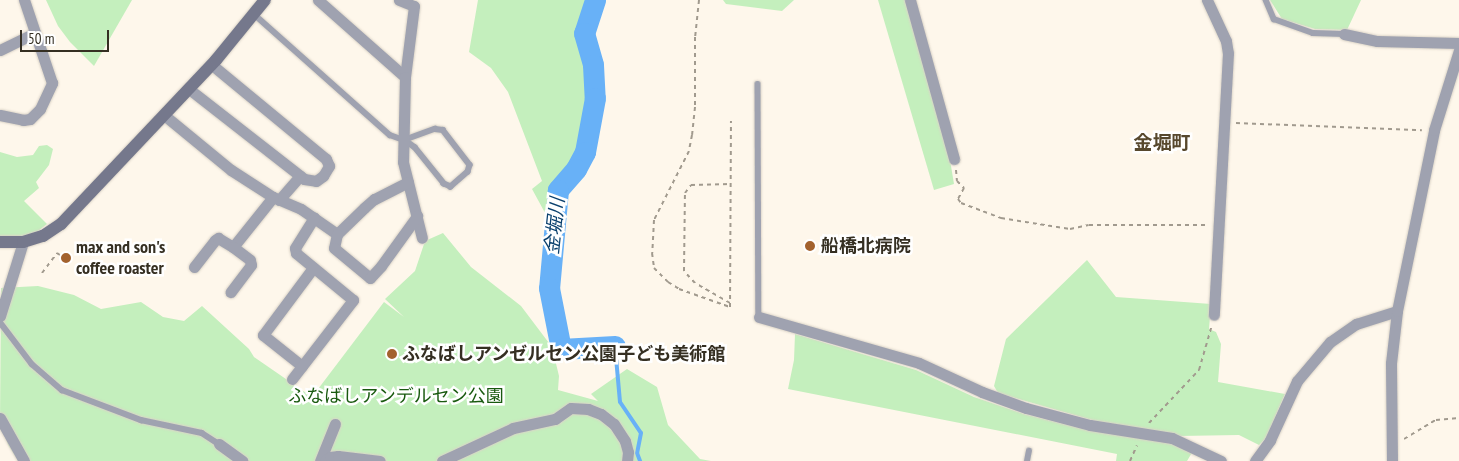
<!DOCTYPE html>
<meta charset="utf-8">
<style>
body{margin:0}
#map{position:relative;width:1459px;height:461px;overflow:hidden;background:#fef7eb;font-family:"PT Sans Narrow","Noto Sans JP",sans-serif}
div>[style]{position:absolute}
.green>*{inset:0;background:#c4efbd}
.stream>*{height:4px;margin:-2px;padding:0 2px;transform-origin:2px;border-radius:2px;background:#68b1f7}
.river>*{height:21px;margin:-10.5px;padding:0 10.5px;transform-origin:10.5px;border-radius:10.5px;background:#68b1f7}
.path>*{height:2px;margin-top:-1px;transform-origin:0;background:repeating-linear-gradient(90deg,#a19a8e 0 4px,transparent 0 8px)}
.roads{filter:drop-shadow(0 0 1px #dad3c7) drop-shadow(0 0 1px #dad3c7)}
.lane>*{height:5.5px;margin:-2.75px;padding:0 2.75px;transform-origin:2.75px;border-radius:2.75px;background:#9fa2b0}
.street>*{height:11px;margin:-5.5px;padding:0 5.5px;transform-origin:5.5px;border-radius:5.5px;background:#9fa2b0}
.secondary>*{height:12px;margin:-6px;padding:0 6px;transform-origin:6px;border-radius:6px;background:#75788c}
.dots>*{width:14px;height:14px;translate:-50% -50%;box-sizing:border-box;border:2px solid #fff;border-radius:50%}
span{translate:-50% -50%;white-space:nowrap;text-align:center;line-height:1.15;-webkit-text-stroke:5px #fff;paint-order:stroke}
.poi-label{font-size:18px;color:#352f22;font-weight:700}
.left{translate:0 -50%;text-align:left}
.park-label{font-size:18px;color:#195a0f}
.neighbourhood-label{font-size:19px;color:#57482d;font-weight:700}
.water-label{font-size:19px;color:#0b416e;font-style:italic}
.scale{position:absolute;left:20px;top:30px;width:89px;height:22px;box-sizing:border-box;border:2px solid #352f22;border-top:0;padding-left:6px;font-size:15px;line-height:18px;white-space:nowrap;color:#352f22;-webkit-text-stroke:4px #fff;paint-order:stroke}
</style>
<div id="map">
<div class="green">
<i style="clip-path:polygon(46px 0,132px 0,94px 66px,70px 42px,58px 26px)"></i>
<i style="clip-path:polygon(478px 0,590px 0,580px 37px,590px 66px,591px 98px,581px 151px,552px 192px,551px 214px,546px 214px,544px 211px,532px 189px,542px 181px,508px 92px,491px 68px,469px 52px)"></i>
<i style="clip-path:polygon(723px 0,794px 0,782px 11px,726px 4px)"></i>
<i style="clip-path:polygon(878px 0,906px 0,950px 160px,954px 184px,934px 190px)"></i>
<i style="clip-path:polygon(1270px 0,1361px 0,1347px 30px,1315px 29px,1282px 19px)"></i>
<i style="clip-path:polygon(47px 145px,53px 149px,49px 165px,36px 182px,39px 188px,24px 201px,47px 224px,38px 231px,23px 236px,0 236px,0 152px,17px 157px,33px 155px,39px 146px)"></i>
<i style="clip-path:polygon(443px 233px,471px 267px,521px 306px,552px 347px,559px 376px,558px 390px,598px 401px,591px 394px,627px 369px,657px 387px,668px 425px,700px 459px,711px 461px,18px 461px,8px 445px,0 423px,1px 288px,38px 286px,74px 295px,101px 309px,141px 302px,163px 317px,184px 321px,202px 306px,249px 349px,254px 357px,312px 397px,384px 302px,404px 317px,385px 299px,415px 271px,425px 241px)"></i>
<i style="clip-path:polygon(1087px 260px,1116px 297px,1211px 304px,1209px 329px,1216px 332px,1221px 344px,1218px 382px,1285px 394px,1266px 438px,1259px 445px,1239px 435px,1179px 436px,1092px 420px,998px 393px,994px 386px,1006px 339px)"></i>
<i style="clip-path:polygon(795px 334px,916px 370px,974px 397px,1024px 414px,1087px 430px,1170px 441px,1193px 451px,1187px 461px,1116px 461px,1117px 454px,788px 389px,794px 360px)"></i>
</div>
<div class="stream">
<i style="left:615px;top:346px;width:56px;rotate:84.9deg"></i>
<i style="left:620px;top:402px;width:37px;rotate:56deg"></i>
<i style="left:641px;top:433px;width:20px;rotate:101deg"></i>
<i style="left:637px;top:453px;width:9px;rotate:69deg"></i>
</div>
<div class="river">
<i style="left:595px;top:0;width:35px;rotate:108deg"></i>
<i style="left:584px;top:33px;width:33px;rotate:74deg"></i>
<i style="left:593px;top:65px;width:33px;rotate:87deg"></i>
<i style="left:595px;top:98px;width:55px;rotate:100.5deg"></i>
<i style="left:585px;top:152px;width:19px;rotate:118deg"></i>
<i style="left:576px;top:169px;width:28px;rotate:131deg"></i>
<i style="left:558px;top:190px;width:98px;rotate:95.2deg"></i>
<i style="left:549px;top:288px;width:62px;rotate:78.9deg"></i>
<i style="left:561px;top:349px;width:54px;rotate:-3.2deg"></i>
</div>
<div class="path">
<i style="left:699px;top:0;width:37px;rotate:96deg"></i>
<i style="left:695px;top:37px;width:70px;rotate:90deg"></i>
<i style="left:695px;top:107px;width:28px;rotate:96deg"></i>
<i style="left:692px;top:135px;width:16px;rotate:101deg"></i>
<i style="left:689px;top:151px;width:77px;rotate:116.9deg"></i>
<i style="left:654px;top:220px;width:33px;rotate:93deg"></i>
<i style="left:652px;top:253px;width:15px;rotate:82deg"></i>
<i style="left:654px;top:268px;width:20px;rotate:45deg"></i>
<i style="left:668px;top:282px;width:13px;rotate:32deg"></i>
<i style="left:679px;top:289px;width:54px;rotate:19.4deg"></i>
<i style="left:730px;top:307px;width:186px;rotate:-89.7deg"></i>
<i style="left:1236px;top:123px;width:186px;rotate:2.2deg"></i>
<i style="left:956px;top:170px;width:11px;rotate:85deg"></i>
<i style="left:957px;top:181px;width:10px;rotate:45deg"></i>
<i style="left:964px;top:188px;width:13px;rotate:119deg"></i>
<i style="left:958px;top:199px;width:5px;rotate:53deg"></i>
<i style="left:961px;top:203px;width:43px;rotate:20.6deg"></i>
<i style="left:1001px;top:218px;width:70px;rotate:9.1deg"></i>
<i style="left:1070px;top:229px;width:19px;rotate:-12deg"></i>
<i style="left:1089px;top:225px;width:118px"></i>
<i style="left:42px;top:273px;width:25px;rotate:-53deg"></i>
<i style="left:57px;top:253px;width:4px;rotate:34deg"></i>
<i style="left:730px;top:303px;width:40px;rotate:-150.3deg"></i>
<i style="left:695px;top:283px;width:16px;rotate:-133deg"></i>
<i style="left:684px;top:271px;width:78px;rotate:-89.3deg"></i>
<i style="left:685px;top:193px;width:10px;rotate:-53deg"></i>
<i style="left:691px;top:185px;width:40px;rotate:-1.4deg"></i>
<i style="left:1149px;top:423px;width:73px;rotate:-46.7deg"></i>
<i style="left:1199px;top:370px;width:47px;rotate:-73.9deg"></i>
<i style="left:1404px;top:439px;width:37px;rotate:-31deg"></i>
<i style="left:1436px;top:420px;width:23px;rotate:-5deg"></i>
<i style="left:1130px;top:461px;width:17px;rotate:-66deg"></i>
</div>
<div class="roads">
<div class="lane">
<i style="left:1266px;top:0;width:21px;rotate:67deg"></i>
<i style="left:1274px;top:19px;width:41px;rotate:19.7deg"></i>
<i style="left:1313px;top:33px;width:31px;rotate:2deg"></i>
<i style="left:254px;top:14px;width:182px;rotate:41.7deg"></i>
<i style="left:390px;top:135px;width:15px;rotate:20deg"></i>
<i style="left:758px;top:84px;width:233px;rotate:89.8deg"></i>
<i style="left:435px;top:129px;width:8px;rotate:7deg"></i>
<i style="left:443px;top:130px;width:44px;rotate:52.4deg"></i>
<i style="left:470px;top:165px;width:7px;rotate:106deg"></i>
<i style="left:468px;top:172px;width:23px;rotate:139deg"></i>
<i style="left:451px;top:187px;width:8px;rotate:-157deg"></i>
<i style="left:444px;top:184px;width:46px;rotate:-128.9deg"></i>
<i style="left:415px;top:148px;width:14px;rotate:-144deg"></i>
<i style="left:404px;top:140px;width:33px;rotate:-20deg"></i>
<i style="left:0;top:322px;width:53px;rotate:52.7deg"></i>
<i style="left:32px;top:364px;width:40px;rotate:41deg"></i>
<i style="left:62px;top:390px;width:85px;rotate:20.8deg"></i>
<i style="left:141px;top:420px;width:62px;rotate:12deg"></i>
<i style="left:202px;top:433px;width:20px;rotate:33deg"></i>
<i style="left:1027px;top:461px;width:10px;rotate:-79deg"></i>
</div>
<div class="street">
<i style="left:318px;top:0;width:116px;rotate:41.5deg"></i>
<i style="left:399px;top:0;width:16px;rotate:22deg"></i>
<i style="left:414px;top:6px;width:72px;rotate:97.2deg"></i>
<i style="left:405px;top:77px;width:85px;rotate:91.3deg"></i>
<i style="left:403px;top:162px;width:78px;rotate:76deg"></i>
<i style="left:910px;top:0;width:165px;rotate:74.5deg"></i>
<i style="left:1207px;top:0;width:45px;rotate:65.1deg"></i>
<i style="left:1226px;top:41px;width:12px;rotate:81deg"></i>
<i style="left:1228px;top:53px;width:262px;rotate:93.1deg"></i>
<i style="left:1344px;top:34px;width:34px;rotate:12deg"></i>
<i style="left:1377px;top:41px;width:82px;rotate:1.4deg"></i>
<i style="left:0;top:50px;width:39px;rotate:-26deg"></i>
<i style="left:189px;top:89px;width:146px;rotate:38deg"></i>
<i style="left:304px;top:179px;width:12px;rotate:9deg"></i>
<i style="left:316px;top:181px;width:9px;rotate:-36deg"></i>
<i style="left:323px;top:176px;width:12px;rotate:-59deg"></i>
<i style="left:329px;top:166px;width:8px;rotate:-113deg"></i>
<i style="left:326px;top:159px;width:148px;rotate:-140.5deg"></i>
<i style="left:0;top:115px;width:24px;rotate:12deg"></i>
<i style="left:23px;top:120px;width:7px;rotate:-8deg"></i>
<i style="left:30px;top:119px;width:14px;rotate:-45deg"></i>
<i style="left:40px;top:109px;width:29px;rotate:-65deg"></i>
<i style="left:52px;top:83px;width:88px;rotate:-108.6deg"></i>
<i style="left:164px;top:115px;width:87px;rotate:39.4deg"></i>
<i style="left:231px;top:170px;width:50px;rotate:32.7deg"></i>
<i style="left:273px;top:197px;width:30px;rotate:23deg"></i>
<i style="left:301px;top:209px;width:44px;rotate:34.8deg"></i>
<i style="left:408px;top:182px;width:38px;rotate:153deg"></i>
<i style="left:374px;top:199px;width:13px;rotate:138deg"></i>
<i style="left:364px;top:208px;width:37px;rotate:136deg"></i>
<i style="left:337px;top:234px;width:14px;rotate:102deg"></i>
<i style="left:334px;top:248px;width:47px;rotate:39.8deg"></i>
<i style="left:370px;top:278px;width:16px;rotate:-47deg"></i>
<i style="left:381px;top:266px;width:62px;rotate:-54.2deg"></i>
<i style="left:279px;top:200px;width:32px;rotate:-49deg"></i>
<i style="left:233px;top:247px;width:64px;rotate:-51.3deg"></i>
<i style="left:194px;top:267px;width:34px;rotate:-52deg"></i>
<i style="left:215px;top:240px;width:4px;rotate:-34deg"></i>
<i style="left:218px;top:238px;width:17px;rotate:31deg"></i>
<i style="left:233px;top:247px;width:21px;rotate:37deg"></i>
<i style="left:250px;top:260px;width:5px;rotate:79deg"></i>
<i style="left:251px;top:265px;width:34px;rotate:127deg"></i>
<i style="left:0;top:316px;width:77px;rotate:-72.7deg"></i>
<i style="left:759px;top:317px;width:166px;rotate:16deg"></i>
<i style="left:919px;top:363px;width:69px;rotate:24.7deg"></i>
<i style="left:982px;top:392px;width:47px;rotate:20deg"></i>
<i style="left:1026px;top:408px;width:66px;rotate:14.9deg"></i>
<i style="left:1090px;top:425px;width:83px;rotate:9deg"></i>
<i style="left:1172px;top:438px;width:54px;rotate:25.1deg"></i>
<i style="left:302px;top:366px;width:50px;rotate:-141.5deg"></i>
<i style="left:263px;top:335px;width:84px;rotate:-53.3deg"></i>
<i style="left:292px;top:379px;width:100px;rotate:-52.3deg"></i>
<i style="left:353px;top:300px;width:74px;rotate:-140.5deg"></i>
<i style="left:296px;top:253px;width:5px;rotate:-101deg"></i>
<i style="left:295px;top:248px;width:36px;rotate:-58deg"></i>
<i style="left:0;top:418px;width:49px;rotate:60.8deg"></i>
<i style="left:219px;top:444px;width:29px;rotate:36deg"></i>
<i style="left:320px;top:461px;width:40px;rotate:-68deg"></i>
<i style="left:325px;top:461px;width:6px;rotate:-39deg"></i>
<i style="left:330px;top:457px;width:8px;rotate:-7deg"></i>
<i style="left:338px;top:456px;width:42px;rotate:6.8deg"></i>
<i style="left:442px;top:461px;width:78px;rotate:-24.9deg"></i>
<i style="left:513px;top:428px;width:43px;rotate:-12.1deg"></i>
<i style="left:555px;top:419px;width:19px;rotate:-35deg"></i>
<i style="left:571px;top:408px;width:17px;rotate:3deg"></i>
<i style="left:588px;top:409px;width:14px;rotate:21deg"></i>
<i style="left:601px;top:414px;width:16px;rotate:38deg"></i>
<i style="left:614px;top:424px;width:20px;rotate:57deg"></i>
<i style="left:625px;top:441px;width:11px;rotate:75deg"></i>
<i style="left:628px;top:452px;width:9px;rotate:96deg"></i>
<i style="left:1255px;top:461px;width:26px;rotate:-54deg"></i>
<i style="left:1270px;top:440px;width:65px;rotate:-65.4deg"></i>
<i style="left:1297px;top:381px;width:51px;rotate:-49.8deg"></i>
<i style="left:1330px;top:342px;width:32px;rotate:-35deg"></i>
<i style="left:1356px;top:324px;width:43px;rotate:-17.6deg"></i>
<i style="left:1392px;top:461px;width:98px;rotate:-90.6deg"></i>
<i style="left:1391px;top:363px;width:52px;rotate:-83.4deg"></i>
<i style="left:1397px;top:311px;width:185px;rotate:-78.4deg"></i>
<i style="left:1434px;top:130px;width:84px;rotate:-72.6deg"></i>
</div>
<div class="secondary">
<i style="left:0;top:242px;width:23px"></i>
<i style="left:23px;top:242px;width:21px;rotate:-17deg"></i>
<i style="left:43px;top:236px;width:22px;rotate:-34deg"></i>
<i style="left:61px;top:224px;width:226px;rotate:-46.6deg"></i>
<i style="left:216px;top:60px;width:77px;rotate:-50.8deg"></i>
</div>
</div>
<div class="dots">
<i style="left:810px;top:246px;background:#a3622e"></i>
<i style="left:66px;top:258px;background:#a3622e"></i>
<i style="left:392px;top:354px;background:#a3622e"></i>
</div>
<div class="poi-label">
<span class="left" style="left:821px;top:246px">船橋北病院</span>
<span class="left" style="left:76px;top:258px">max and son's<br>coffee roaster</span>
<span class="left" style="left:402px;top:354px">ふなばしアンゼルセン公園子ども美術館</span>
</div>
<div class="park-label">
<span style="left:396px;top:396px">ふなばしアンデルセン公園</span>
</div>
<div class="neighbourhood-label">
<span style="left:1162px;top:143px">金堀町</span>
</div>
<div class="water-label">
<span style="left:555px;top:226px;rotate:-84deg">金堀川</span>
</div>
<div class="scale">50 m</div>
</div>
